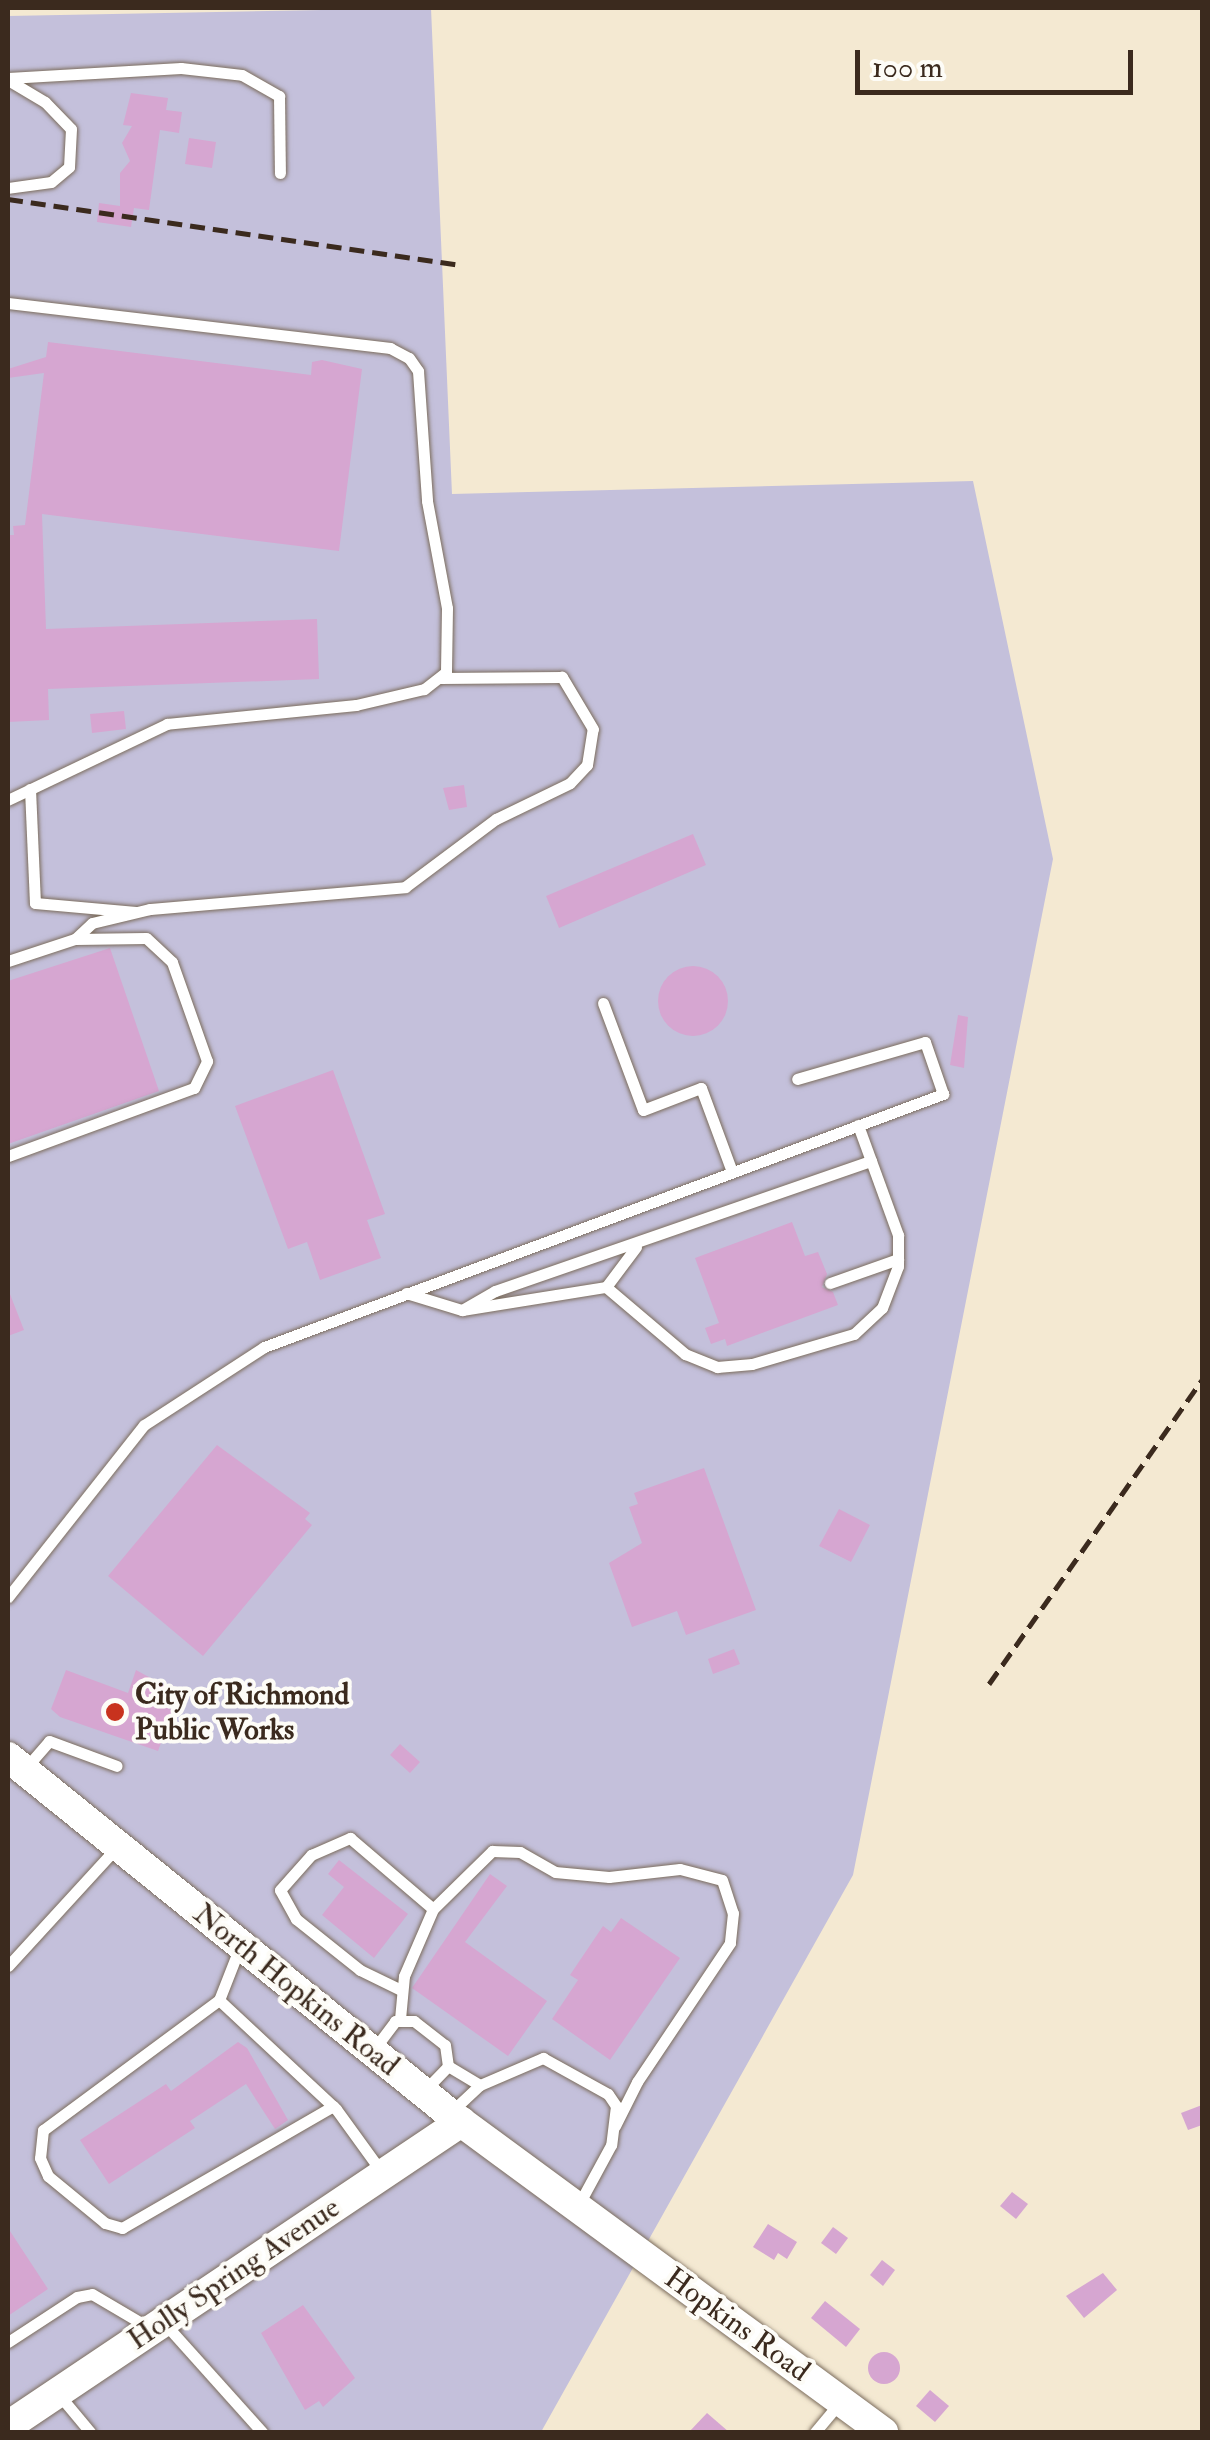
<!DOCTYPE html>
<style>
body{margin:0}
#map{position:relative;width:1210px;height:2440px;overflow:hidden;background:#f4e9d2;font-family:"IM FELL Double Pica",serif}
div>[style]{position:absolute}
.industrial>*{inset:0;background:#c4c0db}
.building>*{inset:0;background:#d6a6d1}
.round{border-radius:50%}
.roads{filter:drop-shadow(0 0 2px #7c6d5d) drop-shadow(0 0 2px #7c6d5d)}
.lane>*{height:11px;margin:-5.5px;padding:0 5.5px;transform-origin:5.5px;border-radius:5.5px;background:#fff}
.secondary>*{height:30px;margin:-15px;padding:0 15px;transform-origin:15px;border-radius:15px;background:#fff}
.rail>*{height:5px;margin-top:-2.5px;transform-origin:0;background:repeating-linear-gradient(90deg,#3b2a1e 0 15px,transparent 0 23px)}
.dots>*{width:28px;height:28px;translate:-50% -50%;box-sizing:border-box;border:5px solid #fdfcf7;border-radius:50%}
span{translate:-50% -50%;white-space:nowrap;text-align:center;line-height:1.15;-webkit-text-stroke:8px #fdfcf7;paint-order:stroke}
.poi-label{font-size:30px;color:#3b2a1e;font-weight:700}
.left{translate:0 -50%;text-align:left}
.street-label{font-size:30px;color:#3b2a1e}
.frame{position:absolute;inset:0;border:10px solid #3b2a1e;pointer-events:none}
.scale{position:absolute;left:855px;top:50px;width:278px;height:45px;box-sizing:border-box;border:5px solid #3b2a1e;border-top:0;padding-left:12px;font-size:30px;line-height:35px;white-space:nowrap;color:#3b2a1e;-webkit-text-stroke:8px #fdfcf7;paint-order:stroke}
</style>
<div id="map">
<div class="industrial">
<i style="clip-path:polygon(431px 8px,452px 494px,973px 481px,1053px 859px,853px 1875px,541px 2432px,8px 2432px,8px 16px)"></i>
</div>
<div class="building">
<i style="clip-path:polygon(131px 93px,168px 98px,166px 110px,182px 112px,179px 133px,160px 130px,149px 210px,134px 208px,131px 227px,97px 222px,99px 203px,120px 206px,120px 173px,130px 161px,122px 143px,132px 126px,123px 125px)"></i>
<i style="clip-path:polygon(189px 138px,216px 142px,212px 168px,185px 164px)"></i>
<i style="clip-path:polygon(48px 342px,311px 375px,312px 362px,322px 360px,362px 369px,339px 551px,42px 514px,46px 629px,317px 619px,319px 679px,48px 689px,49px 720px,8px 722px,8px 535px,14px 535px,13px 526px,25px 525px,44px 373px,8px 378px,8px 369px,46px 357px)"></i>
<i style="clip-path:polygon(124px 711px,126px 729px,92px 733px,90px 714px)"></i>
<i style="clip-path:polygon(464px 785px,467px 807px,449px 810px,443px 788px)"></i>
<i style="clip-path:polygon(693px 834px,706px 865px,559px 928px,546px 896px)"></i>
<i style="clip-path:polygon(110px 948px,159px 1091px,8px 1144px,8px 981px)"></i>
<i class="round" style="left:658px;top:966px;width:70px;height:70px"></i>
<i style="clip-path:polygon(958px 1015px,968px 1017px,964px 1068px,950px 1065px)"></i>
<i style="clip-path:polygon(333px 1070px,385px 1214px,367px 1220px,381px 1258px,320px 1280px,307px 1242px,288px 1249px,235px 1106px)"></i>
<i style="clip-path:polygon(792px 1222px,805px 1256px,818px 1252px,827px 1274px,822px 1287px,833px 1292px,838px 1305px,727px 1346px,725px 1339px,711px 1344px,705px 1328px,719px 1323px,695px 1258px)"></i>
<i style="clip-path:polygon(8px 1289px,24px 1330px,8px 1336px)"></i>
<i style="clip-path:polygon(217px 1445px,310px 1513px,305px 1519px,312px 1525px,203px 1656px,108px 1576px)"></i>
<i style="clip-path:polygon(704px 1468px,756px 1610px,686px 1635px,677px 1611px,632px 1627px,609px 1563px,642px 1543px,629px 1507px,638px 1504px,634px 1493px)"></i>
<i style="clip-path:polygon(839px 1509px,870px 1525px,851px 1562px,819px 1546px)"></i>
<i style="clip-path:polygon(734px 1649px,740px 1664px,713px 1674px,708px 1659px)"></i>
<i style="clip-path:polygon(66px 1670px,128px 1693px,136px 1670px,169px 1688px,162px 1706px,173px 1710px,158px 1751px,60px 1717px,51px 1709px)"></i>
<i style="clip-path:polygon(400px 1744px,420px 1762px,410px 1773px,390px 1755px)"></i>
<i style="clip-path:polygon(339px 1860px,408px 1914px,374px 1958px,322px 1915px,344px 1887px,328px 1874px)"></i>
<i style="clip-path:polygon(490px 1874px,507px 1886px,465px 1942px,547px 2001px,508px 2056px,412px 1988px)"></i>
<i style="clip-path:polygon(621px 1918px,680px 1958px,610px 2060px,552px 2019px,578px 1980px,570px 1975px,603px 1926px,611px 1932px)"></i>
<i style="clip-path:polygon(238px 2042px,247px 2048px,288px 2120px,275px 2129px,246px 2084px,190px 2121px,195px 2128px,109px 2184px,80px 2140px,166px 2084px,171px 2091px)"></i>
<i style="clip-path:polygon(1202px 2105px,1202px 2125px,1188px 2130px,1181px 2113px)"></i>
<i style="clip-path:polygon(1012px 2192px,1028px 2204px,1016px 2219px,1000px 2206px)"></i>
<i style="clip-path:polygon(768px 2224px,797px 2242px,787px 2259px,778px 2253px,774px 2260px,753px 2247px)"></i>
<i style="clip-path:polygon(833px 2227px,848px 2238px,836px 2254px,821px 2243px)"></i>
<i style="clip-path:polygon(8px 2228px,48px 2289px,8px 2316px)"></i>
<i style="clip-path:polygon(882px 2260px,895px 2270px,883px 2286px,870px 2275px)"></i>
<i style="clip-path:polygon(1103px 2273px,1117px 2290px,1084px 2318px,1066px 2296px)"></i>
<i style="clip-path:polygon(825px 2301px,860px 2329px,846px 2347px,811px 2318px)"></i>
<i style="clip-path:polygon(303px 2305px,355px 2378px,323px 2407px,319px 2401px,305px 2410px,261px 2333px)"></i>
<i class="round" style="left:868px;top:2352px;width:32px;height:32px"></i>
<i style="clip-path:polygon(930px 2390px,949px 2406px,935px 2422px,916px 2406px)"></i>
<i style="clip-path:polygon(707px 2413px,729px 2432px,689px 2432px)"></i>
</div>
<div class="roads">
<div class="lane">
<i style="left:8px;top:78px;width:173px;rotate:-3.3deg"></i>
<i style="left:181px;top:68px;width:61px;rotate:6.5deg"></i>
<i style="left:242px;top:75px;width:43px;rotate:29.6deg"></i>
<i style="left:279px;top:96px;width:77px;rotate:89.3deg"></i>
<i style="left:8px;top:80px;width:43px;rotate:30.7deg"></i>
<i style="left:45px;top:102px;width:37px;rotate:46deg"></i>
<i style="left:71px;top:129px;width:38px;rotate:93deg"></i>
<i style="left:69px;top:167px;width:23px;rotate:140deg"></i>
<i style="left:51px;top:182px;width:43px;rotate:172.1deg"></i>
<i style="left:8px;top:303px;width:385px;rotate:6.7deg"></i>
<i style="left:390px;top:348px;width:21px;rotate:28deg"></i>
<i style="left:409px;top:358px;width:16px;rotate:55deg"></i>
<i style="left:418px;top:371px;width:130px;rotate:86deg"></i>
<i style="left:427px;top:501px;width:109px;rotate:79.4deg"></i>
<i style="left:447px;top:608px;width:64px;rotate:90.9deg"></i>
<i style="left:446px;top:672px;width:28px;rotate:142deg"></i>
<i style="left:424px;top:689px;width:70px;rotate:166.8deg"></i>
<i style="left:356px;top:705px;width:190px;rotate:174.3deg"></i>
<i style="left:167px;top:724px;width:176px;rotate:154.5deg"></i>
<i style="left:30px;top:789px;width:114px;rotate:87.5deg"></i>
<i style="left:35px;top:903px;width:101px;rotate:5.1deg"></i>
<i style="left:8px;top:961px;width:71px;rotate:-18.2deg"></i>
<i style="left:75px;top:939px;width:23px;rotate:-43deg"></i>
<i style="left:92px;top:923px;width:60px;rotate:-13.6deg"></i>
<i style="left:150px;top:909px;width:256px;rotate:-4.9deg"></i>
<i style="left:405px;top:887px;width:114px;rotate:-36.8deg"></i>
<i style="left:496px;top:819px;width:82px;rotate:-25.9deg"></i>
<i style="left:570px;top:783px;width:25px;rotate:-47deg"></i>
<i style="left:587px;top:765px;width:36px;rotate:-81deg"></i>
<i style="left:593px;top:729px;width:61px;rotate:-120.8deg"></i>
<i style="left:562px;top:677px;width:122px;rotate:179.5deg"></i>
<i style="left:603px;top:1003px;width:114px;rotate:69.5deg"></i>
<i style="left:643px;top:1110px;width:62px;rotate:-20.8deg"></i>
<i style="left:701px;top:1088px;width:90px;rotate:69.7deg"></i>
<i style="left:8px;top:1156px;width:198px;rotate:-20.1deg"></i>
<i style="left:194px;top:1088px;width:30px;rotate:-64deg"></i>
<i style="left:207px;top:1061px;width:105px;rotate:-109.5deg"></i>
<i style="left:172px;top:962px;width:35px;rotate:-137deg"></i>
<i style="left:146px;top:938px;width:71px;rotate:179.2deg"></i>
<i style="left:830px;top:1283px;width:72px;rotate:-19.4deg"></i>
<i style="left:606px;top:1287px;width:104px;rotate:40.3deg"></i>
<i style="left:685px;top:1354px;width:35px;rotate:22deg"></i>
<i style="left:717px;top:1367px;width:35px;rotate:-5deg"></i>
<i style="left:752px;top:1364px;width:106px;rotate:-16.4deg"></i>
<i style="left:854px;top:1334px;width:38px;rotate:-43deg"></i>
<i style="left:882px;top:1308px;width:45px;rotate:-69.1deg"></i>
<i style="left:898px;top:1266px;width:31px;rotate:-90deg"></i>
<i style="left:898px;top:1235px;width:117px;rotate:-110deg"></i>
<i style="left:406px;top:1293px;width:59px;rotate:16.9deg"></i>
<i style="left:462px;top:1310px;width:146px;rotate:-9.1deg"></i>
<i style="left:606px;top:1287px;width:50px;rotate:-53.1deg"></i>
<i style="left:462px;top:1310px;width:38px;rotate:-30deg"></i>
<i style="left:495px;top:1291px;width:398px;rotate:-19.1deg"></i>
<i style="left:8px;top:1597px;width:219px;rotate:-51.7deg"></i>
<i style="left:144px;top:1425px;width:143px;rotate:-33deg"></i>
<i style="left:264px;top:1347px;width:725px;rotate:-20.44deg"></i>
<i style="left:943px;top:1094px;width:55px;rotate:-109.1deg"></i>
<i style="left:925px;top:1042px;width:133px;rotate:163.9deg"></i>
<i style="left:24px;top:1770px;width:38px;rotate:-49deg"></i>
<i style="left:49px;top:1741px;width:72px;rotate:20.2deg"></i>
<i style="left:239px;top:1949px;width:55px;rotate:111.4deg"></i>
<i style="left:219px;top:2000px;width:160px;rotate:43deg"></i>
<i style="left:336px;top:2109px;width:80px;rotate:54.1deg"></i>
<i style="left:8px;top:1966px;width:160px;rotate:-47.5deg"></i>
<i style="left:401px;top:1990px;width:46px;rotate:-154deg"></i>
<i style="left:360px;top:1970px;width:82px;rotate:-141.4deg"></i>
<i style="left:296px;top:1919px;width:33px;rotate:-119deg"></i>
<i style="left:280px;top:1890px;width:47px;rotate:-48.5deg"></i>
<i style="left:311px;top:1855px;width:43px;rotate:-23.6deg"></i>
<i style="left:350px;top:1838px;width:109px;rotate:40.5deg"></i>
<i style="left:219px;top:2000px;width:219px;rotate:143.5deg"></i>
<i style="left:43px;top:2130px;width:28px;rotate:96deg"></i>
<i style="left:40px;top:2158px;width:20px;rotate:66deg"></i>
<i style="left:48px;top:2176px;width:74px;rotate:39.5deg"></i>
<i style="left:105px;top:2223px;width:18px;rotate:16deg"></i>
<i style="left:122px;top:2228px;width:244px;rotate:-30deg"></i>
<i style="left:400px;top:2019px;width:43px;rotate:-84.7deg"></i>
<i style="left:404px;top:1976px;width:73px;rotate:-66.6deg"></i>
<i style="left:433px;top:1909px;width:83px;rotate:-44.5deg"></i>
<i style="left:492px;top:1851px;width:28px;rotate:2deg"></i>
<i style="left:520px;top:1852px;width:40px;rotate:29.7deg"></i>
<i style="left:555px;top:1872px;width:54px;rotate:5.3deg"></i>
<i style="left:609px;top:1877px;width:71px;rotate:-6.4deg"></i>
<i style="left:680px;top:1869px;width:43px;rotate:14.7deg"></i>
<i style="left:722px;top:1880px;width:35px;rotate:72deg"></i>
<i style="left:733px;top:1913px;width:30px;rotate:96deg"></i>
<i style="left:730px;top:1943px;width:167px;rotate:123.8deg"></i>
<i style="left:637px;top:2082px;width:49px;rotate:116.6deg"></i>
<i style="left:375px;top:2048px;width:34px;rotate:-53deg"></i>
<i style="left:395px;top:2021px;width:19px"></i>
<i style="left:414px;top:2021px;width:39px;rotate:38deg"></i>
<i style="left:445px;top:2045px;width:21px;rotate:82deg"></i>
<i style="left:426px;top:2089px;width:32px;rotate:-46deg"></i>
<i style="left:448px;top:2066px;width:37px;rotate:31deg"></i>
<i style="left:452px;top:2111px;width:38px;rotate:-43deg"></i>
<i style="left:480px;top:2085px;width:69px;rotate:-23.2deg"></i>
<i style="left:543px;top:2058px;width:74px;rotate:29deg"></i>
<i style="left:608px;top:2094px;width:14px;rotate:56deg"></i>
<i style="left:616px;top:2106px;width:39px;rotate:97deg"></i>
<i style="left:611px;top:2145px;width:67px;rotate:118.5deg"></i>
<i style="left:166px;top:2325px;width:144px;rotate:48.1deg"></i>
<i style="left:8px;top:2342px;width:82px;rotate:-33.1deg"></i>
<i style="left:77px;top:2297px;width:15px;rotate:-11deg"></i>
<i style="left:92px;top:2294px;width:65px;rotate:30.5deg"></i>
<i style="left:60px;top:2396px;width:47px;rotate:50.2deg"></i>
<i style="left:815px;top:2432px;width:40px;rotate:-50deg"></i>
</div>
<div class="secondary">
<i style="left:8px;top:1757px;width:567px;rotate:38.91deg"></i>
<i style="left:449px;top:2113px;width:539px;rotate:36.32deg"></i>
<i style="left:8px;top:2426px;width:546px;rotate:-33.86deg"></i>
</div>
</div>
<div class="rail">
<i style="left:8px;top:199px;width:456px;rotate:8.3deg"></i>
<i style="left:989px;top:1684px;width:371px;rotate:-55deg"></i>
</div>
<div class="dots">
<i style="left:115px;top:1712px;background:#c8321e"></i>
</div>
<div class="poi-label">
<span class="left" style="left:135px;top:1712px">City of Richmond<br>Public Works</span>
</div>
<div class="street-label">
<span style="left:296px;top:1990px;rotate:39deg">North Hopkins Road</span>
<span style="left:234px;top:2274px;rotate:-34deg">Holly Spring Avenue</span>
<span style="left:737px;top:2325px;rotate:36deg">Hopkins Road</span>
</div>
<div class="frame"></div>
<div class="scale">100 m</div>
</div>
